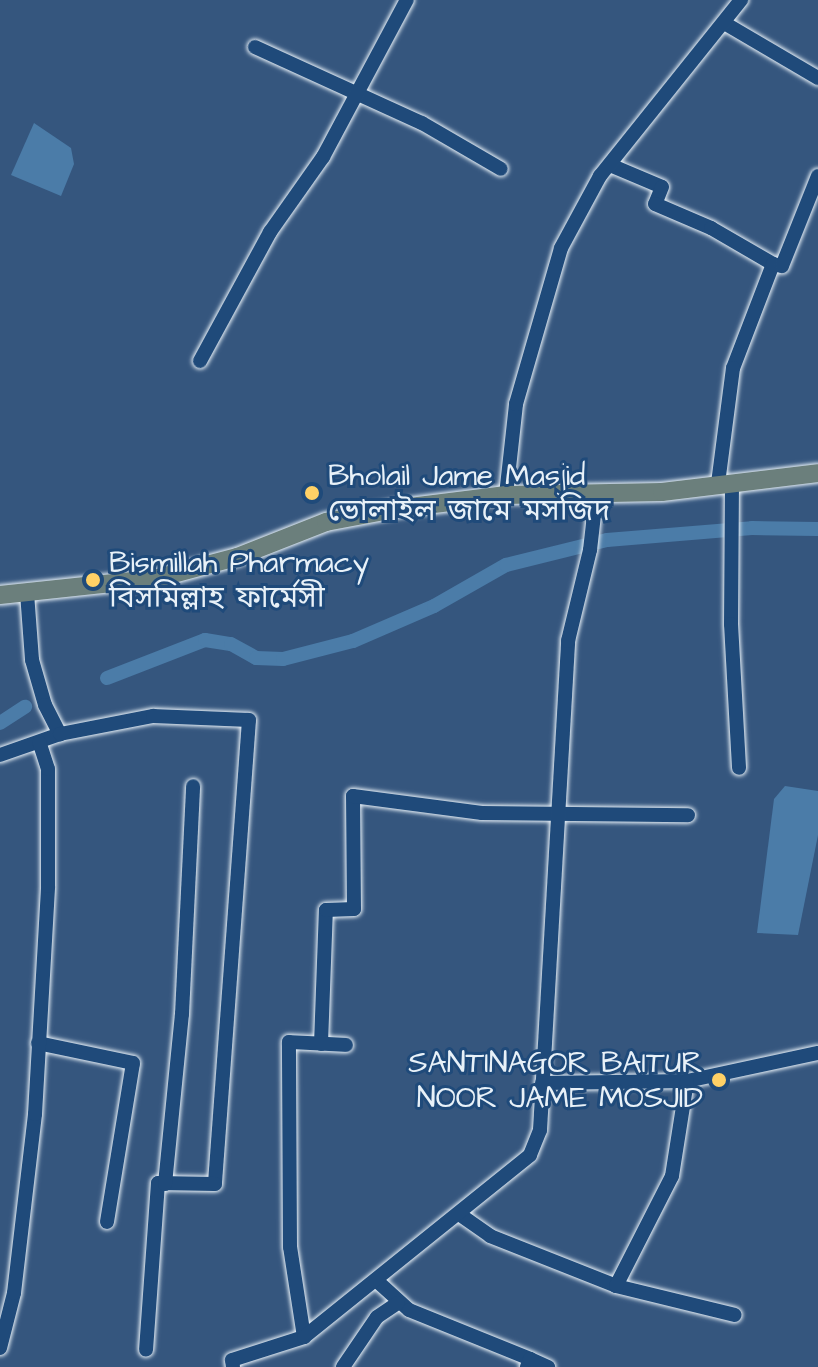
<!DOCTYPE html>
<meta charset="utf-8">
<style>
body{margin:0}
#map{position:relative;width:818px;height:1367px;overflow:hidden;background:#35567e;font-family:"Architects Daughter","Noto Sans Bengali",sans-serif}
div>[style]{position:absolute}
.water>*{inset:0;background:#4b7ca8}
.canal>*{height:14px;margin:-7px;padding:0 7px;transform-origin:7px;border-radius:7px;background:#4b7ca8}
.roads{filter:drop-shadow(0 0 2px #e8f1f8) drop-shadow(0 0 2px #e8f1f8)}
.minor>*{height:14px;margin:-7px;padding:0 7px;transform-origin:7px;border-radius:7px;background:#1f4a7a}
.major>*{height:18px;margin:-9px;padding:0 9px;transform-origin:9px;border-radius:9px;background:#6b7f7c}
.dots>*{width:22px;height:22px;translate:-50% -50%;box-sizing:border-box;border:4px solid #1f4a7a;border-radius:50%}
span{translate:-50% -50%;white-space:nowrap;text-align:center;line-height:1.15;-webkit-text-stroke:6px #1f4a7a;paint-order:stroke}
.poi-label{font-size:30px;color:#e8f1f8}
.left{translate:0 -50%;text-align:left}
.right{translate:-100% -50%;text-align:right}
</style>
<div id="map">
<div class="water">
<i style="clip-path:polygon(34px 123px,71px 148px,74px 164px,61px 196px,11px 175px)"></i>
<i style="clip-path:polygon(785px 786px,818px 791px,818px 835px,798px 935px,757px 933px,774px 799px)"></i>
</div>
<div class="canal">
<i style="left:107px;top:678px;width:105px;rotate:-21.2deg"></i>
<i style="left:205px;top:640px;width:26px;rotate:9deg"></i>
<i style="left:231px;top:644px;width:29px;rotate:29deg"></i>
<i style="left:256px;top:658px;width:27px;rotate:2deg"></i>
<i style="left:283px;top:659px;width:72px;rotate:-14.4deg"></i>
<i style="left:353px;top:641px;width:88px;rotate:-23.4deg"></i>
<i style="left:434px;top:606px;width:83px;rotate:-29.7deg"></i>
<i style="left:506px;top:565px;width:104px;rotate:-13.9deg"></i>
<i style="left:607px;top:540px;width:145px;rotate:-4.7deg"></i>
<i style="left:752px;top:528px;width:66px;rotate:0.9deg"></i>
<i style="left:0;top:723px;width:30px;rotate:-33deg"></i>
</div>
<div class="roads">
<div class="minor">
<i style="left:726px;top:24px;width:107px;rotate:30.4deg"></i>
<i style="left:255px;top:47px;width:183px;rotate:24.5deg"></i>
<i style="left:422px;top:123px;width:91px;rotate:30.2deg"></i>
<i style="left:610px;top:165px;width:56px;rotate:22.9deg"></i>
<i style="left:662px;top:187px;width:18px;rotate:112deg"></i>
<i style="left:655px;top:204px;width:61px;rotate:23.2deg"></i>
<i style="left:711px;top:228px;width:72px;rotate:30.1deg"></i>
<i style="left:773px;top:264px;width:111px;rotate:111deg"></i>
<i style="left:733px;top:368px;width:117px;rotate:97.4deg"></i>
<i style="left:773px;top:264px;width:9px;rotate:13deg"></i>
<i style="left:782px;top:266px;width:97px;rotate:-68.2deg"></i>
<i style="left:200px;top:361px;width:147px;rotate:-61.5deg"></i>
<i style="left:270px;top:232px;width:92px;rotate:-54.8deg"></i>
<i style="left:323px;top:157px;width:178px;rotate:-61.9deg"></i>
<i style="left:732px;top:482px;width:142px;rotate:90.4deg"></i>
<i style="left:731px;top:624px;width:144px;rotate:86.8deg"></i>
<i style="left:506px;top:495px;width:92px;rotate:-83.7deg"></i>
<i style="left:516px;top:404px;width:162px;rotate:-73.9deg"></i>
<i style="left:561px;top:248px;width:82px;rotate:-61.6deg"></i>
<i style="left:600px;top:176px;width:226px;rotate:-51.3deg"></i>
<i style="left:27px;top:593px;width:67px;rotate:85.7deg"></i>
<i style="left:32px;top:660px;width:47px;rotate:73.9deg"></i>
<i style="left:45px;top:705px;width:33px;rotate:63deg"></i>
<i style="left:0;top:755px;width:64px;rotate:-19.3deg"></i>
<i style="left:60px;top:734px;width:95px;rotate:-11deg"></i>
<i style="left:153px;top:716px;width:96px;rotate:2.4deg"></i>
<i style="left:249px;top:720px;width:465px;rotate:94.2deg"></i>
<i style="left:215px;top:1184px;width:57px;rotate:-179deg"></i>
<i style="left:158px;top:1183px;width:167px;rotate:94.1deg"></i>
<i style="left:38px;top:1043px;width:97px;rotate:11.9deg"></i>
<i style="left:133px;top:1063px;width:161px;rotate:99.3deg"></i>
<i style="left:321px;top:1044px;width:134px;rotate:-87.9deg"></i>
<i style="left:326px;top:910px;width:28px;rotate:-2deg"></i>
<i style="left:354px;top:909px;width:113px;rotate:-90.5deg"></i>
<i style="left:353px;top:796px;width:130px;rotate:7.5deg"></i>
<i style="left:482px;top:813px;width:206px;rotate:0.6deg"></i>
<i style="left:542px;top:1083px;width:145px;rotate:-0.8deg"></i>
<i style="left:687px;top:1081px;width:134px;rotate:-12.1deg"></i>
<i style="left:165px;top:1184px;width:171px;rotate:-84.3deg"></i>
<i style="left:182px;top:1014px;width:228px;rotate:-87.2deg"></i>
<i style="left:459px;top:1214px;width:38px;rotate:35deg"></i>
<i style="left:490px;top:1236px;width:136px;rotate:21.6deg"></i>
<i style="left:616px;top:1286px;width:122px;rotate:13.7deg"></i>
<i style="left:377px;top:1281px;width:43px;rotate:42.2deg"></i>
<i style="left:409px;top:1310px;width:131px;rotate:22deg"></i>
<i style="left:530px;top:1359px;width:9px;rotate:111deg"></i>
<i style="left:616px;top:1286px;width:123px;rotate:-63deg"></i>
<i style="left:672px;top:1176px;width:96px;rotate:-81deg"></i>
<i style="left:304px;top:1337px;width:91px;rotate:-98.8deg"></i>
<i style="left:290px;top:1247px;width:205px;rotate:-90.3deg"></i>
<i style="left:289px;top:1042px;width:57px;rotate:3deg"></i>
<i style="left:0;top:1348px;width:57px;rotate:-75.7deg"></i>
<i style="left:14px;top:1293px;width:180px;rotate:-83.3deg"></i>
<i style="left:35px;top:1114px;width:228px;rotate:-86.7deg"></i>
<i style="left:48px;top:886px;width:117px;rotate:-90deg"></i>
<i style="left:48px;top:769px;width:28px;rotate:-108deg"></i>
<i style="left:530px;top:1359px;width:20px;rotate:24deg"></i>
<i style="left:233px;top:1367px;width:7px;rotate:-98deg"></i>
<i style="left:232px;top:1360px;width:76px;rotate:-17.7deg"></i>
<i style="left:304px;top:1337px;width:290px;rotate:-38.8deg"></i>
<i style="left:530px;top:1155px;width:27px;rotate:-68deg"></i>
<i style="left:540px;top:1130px;width:490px;rotate:-86.7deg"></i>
<i style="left:568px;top:641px;width:94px;rotate:-76.4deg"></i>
<i style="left:590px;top:550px;width:53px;rotate:-83.5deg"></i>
<i style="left:343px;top:1367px;width:60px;rotate:-55.8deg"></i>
<i style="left:377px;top:1317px;width:25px;rotate:-34deg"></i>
</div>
<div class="major">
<i style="left:0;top:595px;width:159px;rotate:-6.1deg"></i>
<i style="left:158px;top:578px;width:82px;rotate:-14.9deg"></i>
<i style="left:237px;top:557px;width:96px;rotate:-21.5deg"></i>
<i style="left:326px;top:522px;width:69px;rotate:-10.8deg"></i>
<i style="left:394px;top:509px;width:113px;rotate:-7.1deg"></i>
<i style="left:506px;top:495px;width:156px;rotate:-1.1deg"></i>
<i style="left:662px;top:492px;width:157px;rotate:-6.9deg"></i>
</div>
</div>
<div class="dots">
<i style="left:312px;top:493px;background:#ffd166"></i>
<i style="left:93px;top:580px;background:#ffd166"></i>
<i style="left:719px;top:1080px;background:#ffd166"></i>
</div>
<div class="poi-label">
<span class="left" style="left:328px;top:493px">Bholail Jame Masjid<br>ভোলাইল জামে মসজিদ</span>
<span class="left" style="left:109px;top:580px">Bismillah Pharmacy<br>বিসমিল্লাহ ফার্মেসী</span>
<span class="right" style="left:703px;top:1080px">SANTINAGOR BAITUR<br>NOOR JAME MOSJID</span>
</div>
</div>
